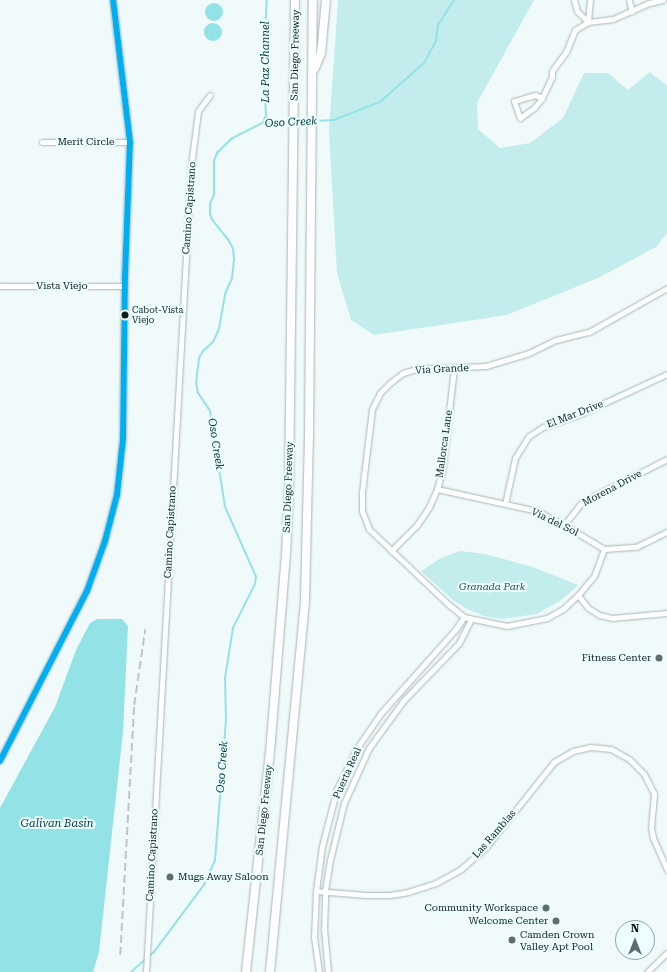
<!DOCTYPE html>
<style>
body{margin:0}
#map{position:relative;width:667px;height:972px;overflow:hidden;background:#f0fafb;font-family:"Roboto Serif",serif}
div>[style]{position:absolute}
.green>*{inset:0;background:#c3eced}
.water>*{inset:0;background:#93e2e5}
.round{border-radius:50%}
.stream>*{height:1.5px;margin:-0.75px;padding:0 0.75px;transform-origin:0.75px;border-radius:0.75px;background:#93e2e5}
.roads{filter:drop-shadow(0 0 1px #a8b5b6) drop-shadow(0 0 1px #a8b5b6)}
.minor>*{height:5px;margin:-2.5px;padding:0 2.5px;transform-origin:2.5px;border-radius:2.5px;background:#fdfefe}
.major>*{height:6px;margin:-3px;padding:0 3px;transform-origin:3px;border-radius:3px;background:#fdfefe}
.highway>*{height:8px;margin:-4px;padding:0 4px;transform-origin:4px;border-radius:4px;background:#fdfefe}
.rail>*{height:1.5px;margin-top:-0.75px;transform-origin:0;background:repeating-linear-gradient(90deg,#c0c4c4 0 8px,transparent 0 12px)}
.bus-1>*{height:6px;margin:-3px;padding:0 3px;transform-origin:3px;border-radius:3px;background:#00aff2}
.dots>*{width:11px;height:11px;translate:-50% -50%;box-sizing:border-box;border:2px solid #ecfeff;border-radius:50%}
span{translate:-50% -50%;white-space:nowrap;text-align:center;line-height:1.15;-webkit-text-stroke:4px #ecfeff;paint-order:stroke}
.bus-label{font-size:9px;color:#0e1f20}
.left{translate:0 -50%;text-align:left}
.street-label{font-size:10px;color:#0e1f20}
.park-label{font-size:10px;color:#205052;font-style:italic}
.poi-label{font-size:10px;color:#0e1f20}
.right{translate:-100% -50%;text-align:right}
.water-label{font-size:11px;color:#003638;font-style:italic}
.north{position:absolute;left:615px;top:920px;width:40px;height:40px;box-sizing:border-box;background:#ecfeff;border:1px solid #93a5a6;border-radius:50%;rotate:0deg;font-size:11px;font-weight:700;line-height:16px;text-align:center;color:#0e1f20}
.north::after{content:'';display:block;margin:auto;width:14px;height:18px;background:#5d6c6d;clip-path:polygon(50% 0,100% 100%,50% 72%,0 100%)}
</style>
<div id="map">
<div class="green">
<i style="clip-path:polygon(338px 0,534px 0,477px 103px,478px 129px,500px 148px,530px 143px,563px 118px,584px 73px,608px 73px,628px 90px,650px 72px,667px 86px,667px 233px,656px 247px,598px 278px,507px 315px,374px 335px,351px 320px,337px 273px,329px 131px)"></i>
<i style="clip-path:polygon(460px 551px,485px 554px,533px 567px,578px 585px,563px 599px,537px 614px,502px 619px,484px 616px,467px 609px,454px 601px,421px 571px,441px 558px)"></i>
</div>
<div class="water">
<i class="round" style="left:205px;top:3px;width:18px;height:18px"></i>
<i class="round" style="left:204px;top:23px;width:18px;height:18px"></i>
<i style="clip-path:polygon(97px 619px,122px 619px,128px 626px,123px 732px,99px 952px,93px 972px,0 972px,0 808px,55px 707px,76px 650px,90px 623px)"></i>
</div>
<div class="stream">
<i style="left:315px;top:121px;width:19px;rotate:-3deg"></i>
<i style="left:334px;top:120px;width:49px;rotate:-21.4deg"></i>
<i style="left:380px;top:102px;width:59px;rotate:-41.6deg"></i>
<i style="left:424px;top:63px;width:25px;rotate:-61deg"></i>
<i style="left:436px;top:41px;width:16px;rotate:-83deg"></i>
<i style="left:438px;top:25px;width:30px;rotate:-57deg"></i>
<i style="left:297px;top:122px;width:12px;rotate:-5deg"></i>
<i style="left:263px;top:123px;width:9px;rotate:-69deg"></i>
<i style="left:266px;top:115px;width:35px;rotate:-93deg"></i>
<i style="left:264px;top:80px;width:17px;rotate:-77deg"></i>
<i style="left:268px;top:63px;width:29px;rotate:-96deg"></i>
<i style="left:265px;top:34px;width:34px;rotate:-87deg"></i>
<i style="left:148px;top:957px;width:8px;rotate:-40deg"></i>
<i style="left:154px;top:952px;width:84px;rotate:-53.3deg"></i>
<i style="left:204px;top:885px;width:27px;rotate:-66deg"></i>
<i style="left:215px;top:860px;width:139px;rotate:-85.5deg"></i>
<i style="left:226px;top:721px;width:43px;rotate:-91.3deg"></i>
<i style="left:225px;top:678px;width:51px;rotate:-80.9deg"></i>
<i style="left:233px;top:628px;width:49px;rotate:-63.4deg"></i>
<i style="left:255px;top:584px;width:7px;rotate:-82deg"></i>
<i style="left:256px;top:577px;width:77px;rotate:-113.9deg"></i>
<i style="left:225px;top:507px;width:97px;rotate:-98.9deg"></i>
<i style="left:210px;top:411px;width:22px;rotate:-124deg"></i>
<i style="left:198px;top:393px;width:10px;rotate:-101deg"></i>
<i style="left:196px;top:383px;width:25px;rotate:-83deg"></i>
<i style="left:199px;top:358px;width:8px;rotate:-60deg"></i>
<i style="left:203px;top:351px;width:13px;rotate:-42deg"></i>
<i style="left:213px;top:342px;width:14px;rotate:-65deg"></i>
<i style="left:219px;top:329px;width:36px;rotate:-80deg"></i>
<i style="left:225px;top:294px;width:17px;rotate:-66deg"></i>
<i style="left:232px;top:278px;width:18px;rotate:-84deg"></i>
<i style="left:234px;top:260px;width:11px;rotate:-95deg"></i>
<i style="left:233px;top:249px;width:9px;rotate:-117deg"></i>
<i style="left:229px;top:241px;width:27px;rotate:-129deg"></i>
<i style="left:212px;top:220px;width:6px;rotate:-108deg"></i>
<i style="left:210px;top:214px;width:10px;rotate:-90deg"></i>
<i style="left:210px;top:204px;width:10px;rotate:-66deg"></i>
<i style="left:214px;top:195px;width:34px;rotate:-90deg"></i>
<i style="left:214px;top:161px;width:9px;rotate:-69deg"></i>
<i style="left:217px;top:153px;width:20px;rotate:-45deg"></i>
<i style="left:231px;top:139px;width:36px;rotate:-27deg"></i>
<i style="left:263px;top:123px;width:28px;rotate:-2deg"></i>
<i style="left:131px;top:972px;width:18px;rotate:-41deg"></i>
</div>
<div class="roads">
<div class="minor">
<i style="left:574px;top:0;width:11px;rotate:75deg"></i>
<i style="left:577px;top:11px;width:16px;rotate:45deg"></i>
<i style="left:629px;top:0;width:12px;rotate:76deg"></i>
<i style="left:588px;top:22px;width:22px;rotate:-85deg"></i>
<i style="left:542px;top:98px;width:8px;rotate:-157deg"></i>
<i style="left:535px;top:95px;width:22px;rotate:164deg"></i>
<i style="left:514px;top:101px;width:18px;rotate:71deg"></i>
<i style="left:520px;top:118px;width:17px;rotate:-36deg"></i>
<i style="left:534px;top:108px;width:13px;rotate:-51deg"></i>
<i style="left:542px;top:98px;width:23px;rotate:-65deg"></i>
<i style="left:552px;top:77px;width:6px;rotate:-90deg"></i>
<i style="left:552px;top:71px;width:24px;rotate:-54deg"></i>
<i style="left:566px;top:52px;width:24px;rotate:-68deg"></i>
<i style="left:575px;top:30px;width:15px;rotate:-32deg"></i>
<i style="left:588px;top:22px;width:25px;rotate:-7deg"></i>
<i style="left:613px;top:19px;width:39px;rotate:-24deg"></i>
<i style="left:649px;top:3px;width:14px;rotate:-12deg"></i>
<i style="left:42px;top:142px;width:88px"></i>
<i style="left:0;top:286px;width:125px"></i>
<i style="left:437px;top:489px;width:102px;rotate:12.4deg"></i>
<i style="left:537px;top:511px;width:30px;rotate:27deg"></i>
<i style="left:564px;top:525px;width:47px;rotate:31deg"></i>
<i style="left:604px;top:549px;width:32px;rotate:-4deg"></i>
<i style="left:636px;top:547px;width:34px;rotate:-26deg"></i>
<i style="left:505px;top:504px;width:47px;rotate:-77.7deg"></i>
<i style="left:515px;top:458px;width:26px;rotate:-58deg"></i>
<i style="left:529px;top:436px;width:17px;rotate:-33deg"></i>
<i style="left:543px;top:427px;width:37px;rotate:-19deg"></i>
<i style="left:578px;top:415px;width:98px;rotate:-24.7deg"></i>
<i style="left:564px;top:525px;width:29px;rotate:-52deg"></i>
<i style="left:582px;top:502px;width:95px;rotate:-26.8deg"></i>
<i style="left:604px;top:549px;width:29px;rotate:110deg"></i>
<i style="left:594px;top:576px;width:25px;rotate:130deg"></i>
<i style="left:578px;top:595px;width:21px;rotate:137deg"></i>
<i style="left:563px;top:609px;width:18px;rotate:151deg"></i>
<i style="left:547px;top:618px;width:41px;rotate:168.7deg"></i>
<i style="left:507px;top:626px;width:44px;rotate:-168.2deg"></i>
<i style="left:464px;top:617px;width:19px;rotate:-141deg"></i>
<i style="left:449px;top:605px;width:110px;rotate:-136.5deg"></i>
<i style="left:369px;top:529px;width:19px;rotate:-111deg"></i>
<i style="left:362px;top:511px;width:19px;rotate:-90deg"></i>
<i style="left:362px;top:492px;width:84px;rotate:-83.1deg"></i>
<i style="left:372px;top:409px;width:18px;rotate:-63deg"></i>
<i style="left:380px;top:393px;width:14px;rotate:-45deg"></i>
<i style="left:390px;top:383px;width:16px;rotate:-38deg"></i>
<i style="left:403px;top:373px;width:14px;rotate:-17deg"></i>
<i style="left:416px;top:369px;width:70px;rotate:-2.5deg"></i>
<i style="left:486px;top:366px;width:45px;rotate:-16.8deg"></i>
<i style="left:529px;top:353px;width:30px;rotate:-26deg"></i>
<i style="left:556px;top:340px;width:34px;rotate:-14deg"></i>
<i style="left:589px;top:332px;width:90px;rotate:-29.4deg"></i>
<i style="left:391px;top:551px;width:37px;rotate:-45deg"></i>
<i style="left:417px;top:525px;width:22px;rotate:-56deg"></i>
<i style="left:429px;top:507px;width:20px;rotate:-66deg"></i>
<i style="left:437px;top:489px;width:18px;rotate:-74deg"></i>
<i style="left:442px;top:472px;width:104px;rotate:-83.4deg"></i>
<i style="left:578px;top:595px;width:16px;rotate:52deg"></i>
<i style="left:588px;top:608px;width:13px;rotate:32deg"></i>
<i style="left:599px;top:615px;width:13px;rotate:13deg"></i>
<i style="left:612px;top:618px;width:55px;rotate:-5.2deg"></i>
<i style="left:316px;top:891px;width:50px;rotate:4.6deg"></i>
<i style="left:366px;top:895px;width:24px"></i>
<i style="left:390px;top:895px;width:18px;rotate:-9deg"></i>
<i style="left:408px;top:892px;width:29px;rotate:-18deg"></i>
<i style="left:436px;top:883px;width:29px;rotate:-29deg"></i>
<i style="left:461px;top:869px;width:33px;rotate:-41deg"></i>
<i style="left:486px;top:847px;width:109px;rotate:-51.3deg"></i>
<i style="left:554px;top:762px;width:22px;rotate:-30deg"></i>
<i style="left:573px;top:751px;width:18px;rotate:-13deg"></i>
<i style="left:591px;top:747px;width:20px;rotate:6deg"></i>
<i style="left:611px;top:749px;width:21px;rotate:29deg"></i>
<i style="left:629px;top:759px;width:21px;rotate:45deg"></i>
<i style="left:644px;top:774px;width:22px;rotate:63deg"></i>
<i style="left:654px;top:794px;width:33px;rotate:95deg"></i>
<i style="left:651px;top:827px;width:11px;rotate:80deg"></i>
<i style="left:653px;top:838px;width:35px;rotate:66deg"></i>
<i style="left:146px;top:972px;width:807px;rotate:-86.8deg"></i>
<i style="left:191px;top:166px;width:55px;rotate:-82.7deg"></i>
<i style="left:198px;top:111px;width:20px;rotate:-53deg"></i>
<i style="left:319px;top:972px;width:35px;rotate:-98deg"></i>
<i style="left:314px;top:937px;width:46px;rotate:-87.5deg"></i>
<i style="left:316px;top:891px;width:45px;rotate:-82.4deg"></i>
<i style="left:322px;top:846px;width:59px;rotate:-75.3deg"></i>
<i style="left:337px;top:789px;width:46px;rotate:-64deg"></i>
<i style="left:357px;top:748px;width:42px;rotate:-55.6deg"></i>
<i style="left:381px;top:713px;width:111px;rotate:-48.3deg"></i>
<i style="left:455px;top:630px;width:16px;rotate:-55deg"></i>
<i style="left:328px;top:972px;width:43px;rotate:-95.3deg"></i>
<i style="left:324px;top:929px;width:38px;rotate:-88deg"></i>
<i style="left:325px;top:891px;width:31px;rotate:-81deg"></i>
<i style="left:330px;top:860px;width:59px;rotate:-76.2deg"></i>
<i style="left:344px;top:803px;width:60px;rotate:-65.6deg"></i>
<i style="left:369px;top:748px;width:59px;rotate:-53.9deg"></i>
<i style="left:404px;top:700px;width:79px;rotate:-46deg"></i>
<i style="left:459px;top:643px;width:27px;rotate:-63deg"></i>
<i style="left:647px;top:972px;width:28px;rotate:-44deg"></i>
</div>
<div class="major">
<i style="left:0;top:761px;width:191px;rotate:-62.9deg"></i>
<i style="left:87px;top:591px;width:53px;rotate:-70.2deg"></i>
<i style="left:105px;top:541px;width:48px;rotate:-75.4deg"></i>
<i style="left:117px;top:495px;width:56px;rotate:-83.9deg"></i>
<i style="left:123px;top:439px;width:162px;rotate:-89.3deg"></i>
<i style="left:125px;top:277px;width:135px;rotate:-87.9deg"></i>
<i style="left:130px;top:142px;width:143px;rotate:-96.8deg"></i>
</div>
<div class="highway">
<i style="left:315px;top:68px;width:16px;rotate:-68deg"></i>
<i style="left:321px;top:53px;width:53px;rotate:-84.6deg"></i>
<i style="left:246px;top:972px;width:233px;rotate:-83.8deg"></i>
<i style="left:271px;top:740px;width:186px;rotate:-85.4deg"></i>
<i style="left:286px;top:555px;width:67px;rotate:-87.4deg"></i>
<i style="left:289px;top:488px;width:488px;rotate:-89.3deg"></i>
<i style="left:270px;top:972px;width:375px;rotate:-84.6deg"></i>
<i style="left:305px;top:599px;width:164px;rotate:-88.6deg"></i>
<i style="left:309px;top:435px;width:435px;rotate:-89.5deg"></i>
</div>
</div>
<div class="rail">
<i style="left:120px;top:955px;width:250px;rotate:-86.8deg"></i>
<i style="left:134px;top:705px;width:76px;rotate:-81.7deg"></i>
</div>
<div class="bus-1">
<i style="left:0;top:761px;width:191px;rotate:-62.9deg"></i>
<i style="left:87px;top:591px;width:53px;rotate:-70.2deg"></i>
<i style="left:105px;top:541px;width:48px;rotate:-75.4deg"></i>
<i style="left:117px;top:495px;width:56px;rotate:-83.9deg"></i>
<i style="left:123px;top:439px;width:162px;rotate:-89.3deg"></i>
<i style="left:125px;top:277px;width:135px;rotate:-87.9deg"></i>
<i style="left:130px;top:142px;width:143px;rotate:-96.8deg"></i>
</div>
<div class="dots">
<i style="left:125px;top:315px;background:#0e1f20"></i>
<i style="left:659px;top:658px;background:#5d6c6d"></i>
<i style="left:170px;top:877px;background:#5d6c6d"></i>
<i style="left:546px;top:908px;background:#5d6c6d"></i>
<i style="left:556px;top:921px;background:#5d6c6d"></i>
<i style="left:512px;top:940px;background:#5d6c6d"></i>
</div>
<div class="bus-label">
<span class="left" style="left:132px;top:315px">Cabot-Vista<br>Viejo</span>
</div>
<div class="street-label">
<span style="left:295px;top:55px;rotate:-89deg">San Diego Freeway</span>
<span style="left:86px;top:142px">Merit Circle</span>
<span style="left:189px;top:208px;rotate:-86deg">Camino Capistrano</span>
<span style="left:62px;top:286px">Vista Viejo</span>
<span style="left:442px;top:369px;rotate:-3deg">Via Grande</span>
<span style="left:575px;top:414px;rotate:-21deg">El Mar Drive</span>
<span style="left:444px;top:444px;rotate:-82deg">Mallorca Lane</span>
<span style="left:288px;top:487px;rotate:-88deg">San Diego Freeway</span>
<span style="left:612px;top:488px;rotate:-28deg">Morena Drive</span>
<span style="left:555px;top:522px;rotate:26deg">Via del Sol</span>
<span style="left:170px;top:532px;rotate:-87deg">Camino Capistrano</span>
<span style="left:347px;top:773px;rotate:-66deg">Puerta Real</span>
<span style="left:264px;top:810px;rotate:-84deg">San Diego Freeway</span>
<span style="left:494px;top:834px;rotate:-49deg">Las Ramblas</span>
<span style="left:152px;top:855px;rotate:-87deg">Camino Capistrano</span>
</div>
<div class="park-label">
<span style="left:492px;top:587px">Granada Park</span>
</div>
<div class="poi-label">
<span class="right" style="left:651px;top:658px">Fitness Center</span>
<span class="left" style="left:178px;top:877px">Mugs Away Saloon</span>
<span class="right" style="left:538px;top:908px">Community Workspace</span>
<span class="right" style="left:548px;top:921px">Welcome Center</span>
<span class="left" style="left:520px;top:940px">Camden Crown<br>Valley Apt Pool</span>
</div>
<div class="water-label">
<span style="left:266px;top:62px;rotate:-90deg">La Paz Channel</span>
<span style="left:291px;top:123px;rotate:-3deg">Oso Creek</span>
<span style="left:215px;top:444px;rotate:81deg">Oso Creek</span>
<span style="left:223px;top:767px;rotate:-86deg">Oso Creek</span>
<span style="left:57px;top:824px">Galivan Basin</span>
</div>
<div class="north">N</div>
</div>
